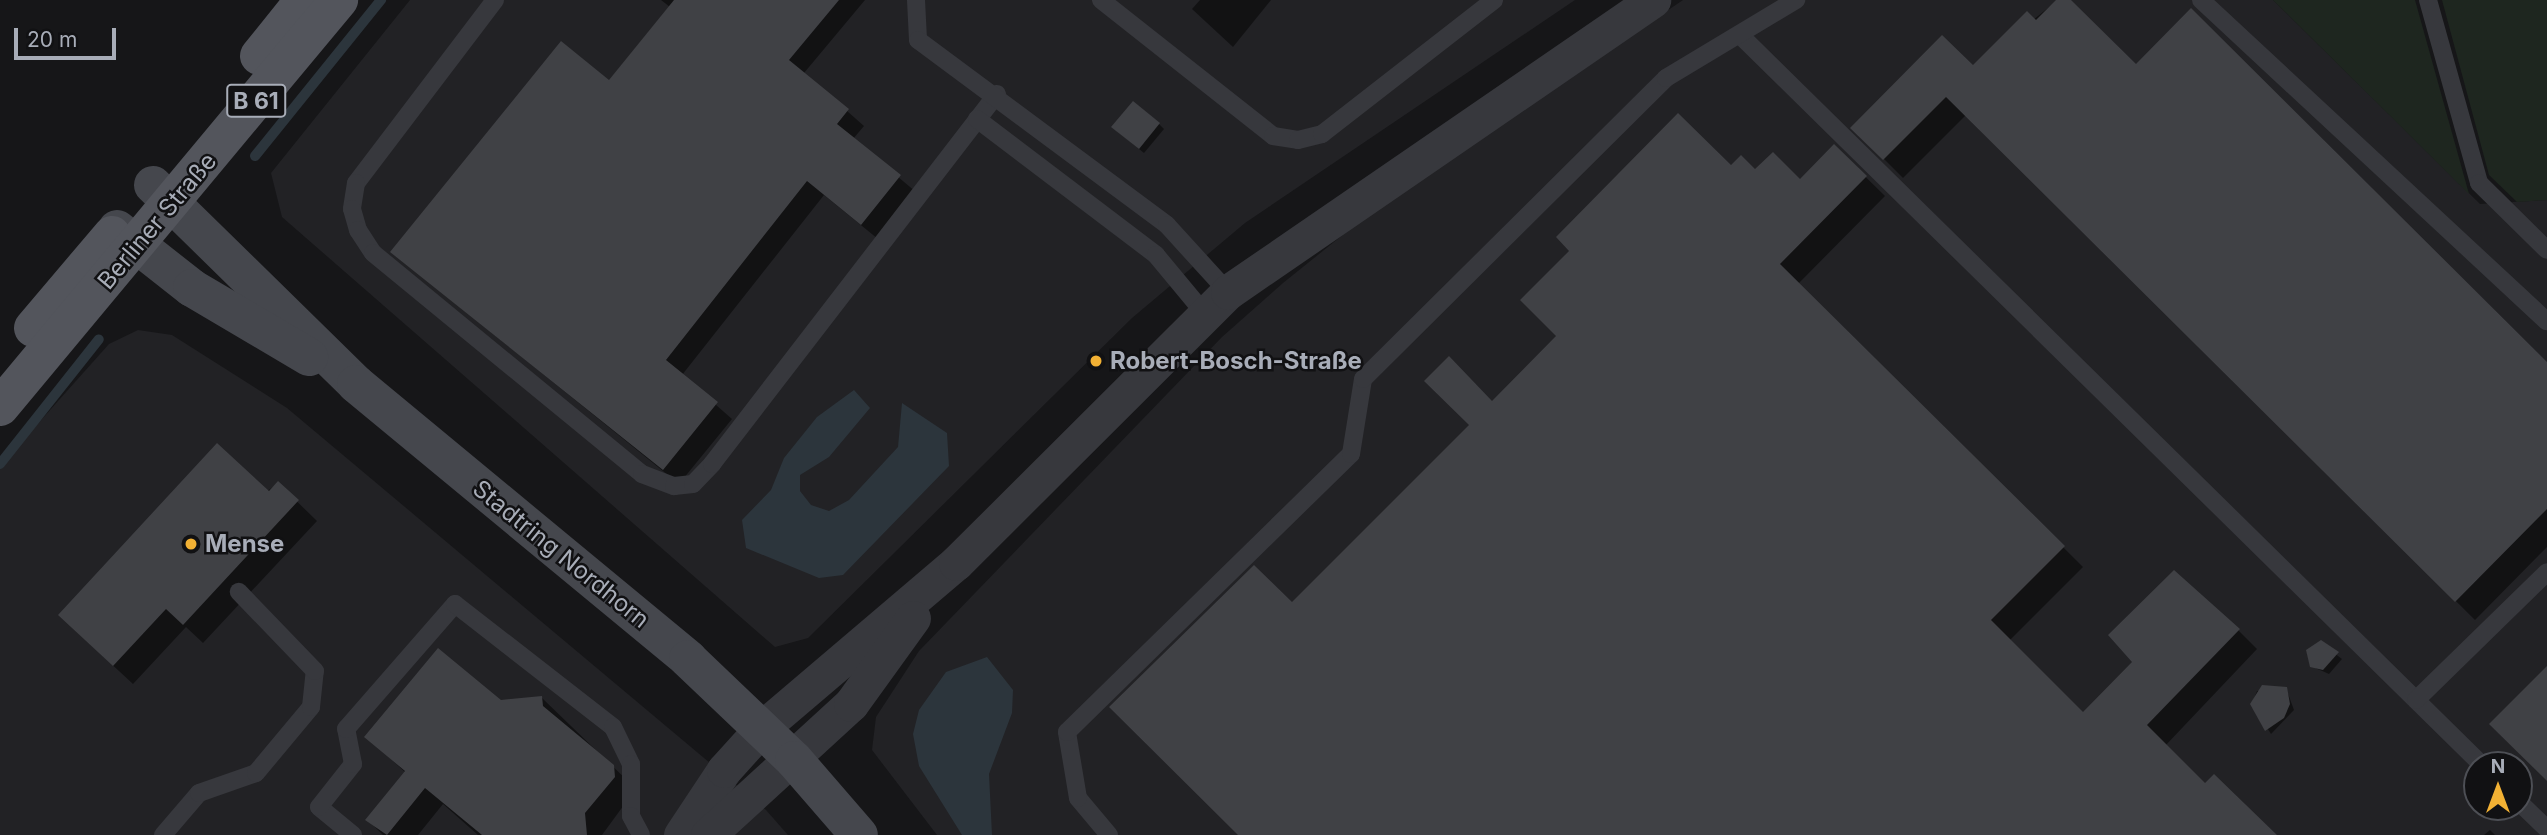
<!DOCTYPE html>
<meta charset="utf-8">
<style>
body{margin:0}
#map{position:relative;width:2547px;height:835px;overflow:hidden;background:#161618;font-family:Inter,sans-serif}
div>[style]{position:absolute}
.built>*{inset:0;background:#222225}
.green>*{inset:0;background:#1e261f}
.water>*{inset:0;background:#2c353c}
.shadow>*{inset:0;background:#0007}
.stream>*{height:10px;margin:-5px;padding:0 5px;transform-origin:5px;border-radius:5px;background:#2c353c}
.building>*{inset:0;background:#404145}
.lane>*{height:18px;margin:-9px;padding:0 9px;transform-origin:9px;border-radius:9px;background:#37383d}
.street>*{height:35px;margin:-17.5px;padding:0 17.5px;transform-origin:17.5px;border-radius:17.5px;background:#37383d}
.secondary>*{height:38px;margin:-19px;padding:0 19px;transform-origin:19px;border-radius:19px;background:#45474d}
.primary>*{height:38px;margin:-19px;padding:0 19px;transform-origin:19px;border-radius:19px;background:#53555c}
.dots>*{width:19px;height:19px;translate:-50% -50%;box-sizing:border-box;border:4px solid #111113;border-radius:50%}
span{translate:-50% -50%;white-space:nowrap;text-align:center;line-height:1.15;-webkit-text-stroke:5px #111113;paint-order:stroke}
.shield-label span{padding:2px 5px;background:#111113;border:2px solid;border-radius:5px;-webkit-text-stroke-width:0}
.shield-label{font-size:23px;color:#a8adb8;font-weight:700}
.street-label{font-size:24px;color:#a8adb8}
.poi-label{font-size:24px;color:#a8adb8;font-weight:700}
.left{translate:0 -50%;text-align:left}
.north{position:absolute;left:2463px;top:751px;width:70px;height:70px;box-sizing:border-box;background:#111113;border:2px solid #4d4f55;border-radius:50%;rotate:0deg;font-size:19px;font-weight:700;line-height:28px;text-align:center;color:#a8adb8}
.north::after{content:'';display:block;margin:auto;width:24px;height:32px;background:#f2b134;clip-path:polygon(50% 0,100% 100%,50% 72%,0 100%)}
.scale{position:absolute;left:14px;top:28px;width:102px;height:32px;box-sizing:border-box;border:4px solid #a8adb8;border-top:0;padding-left:9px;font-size:21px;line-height:24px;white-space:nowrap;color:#a8adb8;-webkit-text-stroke:5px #111113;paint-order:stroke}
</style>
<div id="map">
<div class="built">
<i style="clip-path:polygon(410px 0,1575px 0,1245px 223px,1132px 318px,808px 638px,775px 647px,282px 217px,271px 173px)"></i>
<i style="clip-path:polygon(evenodd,1683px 0,2273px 0,2480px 204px,2547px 200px,2547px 835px,937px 835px,872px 750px,876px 717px,919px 651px,1222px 337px,1283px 283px,1380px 205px,1683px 0,2477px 765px,2519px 765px,2519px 807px,2477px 807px,2477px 765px)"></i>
<i style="clip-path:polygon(138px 330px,172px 335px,287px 408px,766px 810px,788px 835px,0 835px,0 466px,109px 344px)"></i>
</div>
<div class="green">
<i style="clip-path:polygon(2273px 0,2415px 0,2469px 194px)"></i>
<i style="clip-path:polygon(2442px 0,2547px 0,2547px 200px,2517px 202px,2489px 175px)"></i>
</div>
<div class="water">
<i style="clip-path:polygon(854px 390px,870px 408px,829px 457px,800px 475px,800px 491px,811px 505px,829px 511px,849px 500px,898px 447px,902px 403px,947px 433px,949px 466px,843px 575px,819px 578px,746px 548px,742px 520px,771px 490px,784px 458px,817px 417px)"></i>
<i style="clip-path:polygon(987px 657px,1013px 690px,1012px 713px,989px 774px,992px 835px,962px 835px,919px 766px,913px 734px,919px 710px,946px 672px)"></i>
</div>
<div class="shadow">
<i style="clip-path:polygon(661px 0,865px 0,804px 73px,864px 126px,853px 139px,916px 192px,878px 239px,824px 195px,682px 375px,732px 419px,679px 484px,392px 252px,609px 82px,670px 7px)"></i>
<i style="clip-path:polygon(1200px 0,1271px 0,1233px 47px,1192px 9px)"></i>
<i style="clip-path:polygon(2058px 0,2069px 0,2136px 66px,2547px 365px,2547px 547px,2475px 620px,1966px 115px,1903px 178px,1853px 128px,1973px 68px)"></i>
<i style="clip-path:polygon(1159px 124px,1164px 129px,1144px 153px,1118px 132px)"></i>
<i style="clip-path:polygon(1834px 146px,1885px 196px,1798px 284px,2083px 567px,2009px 641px,2083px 714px,2238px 630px,2257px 649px,2165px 746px,2205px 785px,2274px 835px,1240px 835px,1292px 605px,1731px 168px,1800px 181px)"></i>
<i style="clip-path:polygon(278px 483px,317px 521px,203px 643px,186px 627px,133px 684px,79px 634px)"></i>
<i style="clip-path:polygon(2321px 643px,2342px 659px,2329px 674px,2311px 666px)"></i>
<i style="clip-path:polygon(2286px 688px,2294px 710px,2271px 734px,2252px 704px,2257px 691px)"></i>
<i style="clip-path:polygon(542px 698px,631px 784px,632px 794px,602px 835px,478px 835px,443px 804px,418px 835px,383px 835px,368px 820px,406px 773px,367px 737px,500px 701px)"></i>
<i style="clip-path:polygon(2490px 830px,2495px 835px,2484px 835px)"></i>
</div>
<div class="stream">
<i style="left:255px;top:156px;width:201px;rotate:-51.1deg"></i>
<i style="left:0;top:464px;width:159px;rotate:-51.6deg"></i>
</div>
<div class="building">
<i style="clip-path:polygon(674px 0,839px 0,789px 60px,849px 109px,837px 124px,901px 175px,861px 225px,807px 181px,777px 219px,666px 360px,718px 402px,663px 470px,390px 252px,561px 41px,609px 80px)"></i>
<i style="clip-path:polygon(2056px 0,2071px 0,2136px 64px,2191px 8px,2547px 362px,2547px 509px,2455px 602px,1946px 97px,1883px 160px,1850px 128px,1942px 35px,1973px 65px,2027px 11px,2036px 20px)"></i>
<i style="clip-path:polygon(1133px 101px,1160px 123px,1139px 149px,1111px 127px)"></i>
<i style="clip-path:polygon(1678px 113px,1731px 165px,1741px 155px,1755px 169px,1773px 152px,1800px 179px,1834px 144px,1867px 176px,1780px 264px,2065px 546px,1991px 620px,2083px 712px,2132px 662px,2108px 635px,2174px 570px,2240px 629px,2147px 725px,2205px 783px,2214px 774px,2277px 835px,1238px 835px,1109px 707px,1254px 565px,1292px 602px,1469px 425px,1424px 381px,1449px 356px,1492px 401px,1556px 336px,1520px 300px,1569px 251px,1556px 237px)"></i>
<i style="clip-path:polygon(217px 443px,269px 491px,278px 481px,299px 500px,183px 625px,166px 609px,113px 666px,58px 615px)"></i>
<i style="clip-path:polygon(2321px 640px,2339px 652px,2323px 670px,2310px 667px,2306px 650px)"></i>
<i style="clip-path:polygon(438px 648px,501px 700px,542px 696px,543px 706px,614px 765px,615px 777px,585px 813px,587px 835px,482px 835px,425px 788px,387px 835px,365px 820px,405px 771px,364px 737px)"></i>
<i style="clip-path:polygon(2547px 666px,2547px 781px,2489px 724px)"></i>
<i style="clip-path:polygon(2262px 685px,2287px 687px,2290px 704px,2284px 718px,2265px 731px,2250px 704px)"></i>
</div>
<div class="lane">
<i style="left:495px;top:0;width:230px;rotate:127.2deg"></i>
<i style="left:356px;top:183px;width:26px;rotate:99deg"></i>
<i style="left:352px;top:209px;width:22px;rotate:74deg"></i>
<i style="left:358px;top:230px;width:27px;rotate:57deg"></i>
<i style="left:373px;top:253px;width:348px;rotate:39.4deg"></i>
<i style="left:642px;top:474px;width:34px;rotate:21deg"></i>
<i style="left:674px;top:486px;width:19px;rotate:-6deg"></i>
<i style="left:693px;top:484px;width:28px;rotate:-46deg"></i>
<i style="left:712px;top:464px;width:467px;rotate:-52.4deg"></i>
<i style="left:916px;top:0;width:40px;rotate:87.1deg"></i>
<i style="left:918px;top:40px;width:310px;rotate:36.6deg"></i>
<i style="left:1167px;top:225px;width:91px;rotate:47.7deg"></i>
<i style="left:1101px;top:0;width:219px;rotate:38.3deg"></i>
<i style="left:1273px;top:136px;width:25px;rotate:9deg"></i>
<i style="left:1298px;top:140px;width:25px;rotate:-14deg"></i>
<i style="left:1322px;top:134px;width:218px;rotate:-37.9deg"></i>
<i style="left:2201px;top:0;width:472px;rotate:42.9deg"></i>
<i style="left:2428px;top:0;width:190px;rotate:74.4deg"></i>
<i style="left:2479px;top:183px;width:95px;rotate:44.6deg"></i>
<i style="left:1741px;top:36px;width:1039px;rotate:44.53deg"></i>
<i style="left:977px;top:119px;width:225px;rotate:37.2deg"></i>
<i style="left:1156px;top:255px;width:77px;rotate:50.3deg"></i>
<i style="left:2416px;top:700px;width:183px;rotate:-44.3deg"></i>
<i style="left:2519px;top:802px;width:39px;rotate:44deg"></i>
<i style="left:163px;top:835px;width:55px;rotate:-49.4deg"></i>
<i style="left:199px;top:793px;width:60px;rotate:-19.3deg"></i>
<i style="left:256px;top:773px;width:86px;rotate:-50.2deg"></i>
<i style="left:311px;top:707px;width:36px;rotate:-84deg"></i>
<i style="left:315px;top:671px;width:110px;rotate:-133.9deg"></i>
<i style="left:353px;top:835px;width:44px;rotate:-140.5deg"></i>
<i style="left:319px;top:807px;width:55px;rotate:-51.7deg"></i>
<i style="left:353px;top:764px;width:36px;rotate:-101deg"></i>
<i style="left:346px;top:729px;width:166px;rotate:-48.9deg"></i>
<i style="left:455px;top:604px;width:200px;rotate:37.9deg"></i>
<i style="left:613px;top:727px;width:41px;rotate:64.1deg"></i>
<i style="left:631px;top:764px;width:52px;rotate:90deg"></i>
<i style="left:631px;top:816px;width:21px;rotate:62deg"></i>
<i style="left:1109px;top:835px;width:48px;rotate:-130deg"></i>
<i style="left:1078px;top:798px;width:67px;rotate:-99.5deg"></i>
<i style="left:1067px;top:732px;width:397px;rotate:-44.4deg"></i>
<i style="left:1351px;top:454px;width:76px;rotate:-80.9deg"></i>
<i style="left:1363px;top:379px;width:427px;rotate:-44.8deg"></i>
<i style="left:1666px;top:78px;width:152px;rotate:-31deg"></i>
</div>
<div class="street">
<i style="left:681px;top:835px;width:78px;rotate:-56.5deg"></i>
<i style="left:724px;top:770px;width:57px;rotate:-47.9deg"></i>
<i style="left:762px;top:728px;width:255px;rotate:-40.4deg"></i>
<i style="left:956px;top:563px;width:384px;rotate:-44.9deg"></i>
<i style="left:1228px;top:292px;width:516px;rotate:-34.49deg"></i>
<i style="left:708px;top:835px;width:194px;rotate:-42.5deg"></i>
<i style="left:851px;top:704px;width:106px;rotate:-54.2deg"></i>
</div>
<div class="secondary">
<i style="left:153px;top:185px;width:284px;rotate:44.4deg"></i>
<i style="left:356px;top:384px;width:431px;rotate:39.6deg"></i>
<i style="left:688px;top:659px;width:146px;rotate:43.6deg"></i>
<i style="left:794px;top:760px;width:99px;rotate:49.1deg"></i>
<i style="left:117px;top:229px;width:95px;rotate:38.2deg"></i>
<i style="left:192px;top:288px;width:136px;rotate:30.5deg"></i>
</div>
<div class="primary">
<i style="left:259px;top:56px;width:72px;rotate:-51.2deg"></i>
<i style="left:33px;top:328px;width:122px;rotate:-49.7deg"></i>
<i style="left:0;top:407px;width:530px;rotate:-50.21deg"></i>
</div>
<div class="dots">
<i style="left:1096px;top:361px;background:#f2b134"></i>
<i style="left:191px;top:544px;background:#f2b134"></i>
</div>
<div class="shield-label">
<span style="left:256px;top:101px">B 61</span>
</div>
<div class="street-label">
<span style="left:157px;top:221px;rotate:-50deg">Berliner Straße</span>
<span style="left:561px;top:554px;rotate:39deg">Stadtring Nordhorn</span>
</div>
<div class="poi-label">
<span class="left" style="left:1110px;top:361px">Robert-Bosch-Straße</span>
<span class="left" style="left:205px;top:544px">Mense</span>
</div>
<div class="north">N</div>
<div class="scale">20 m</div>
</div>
